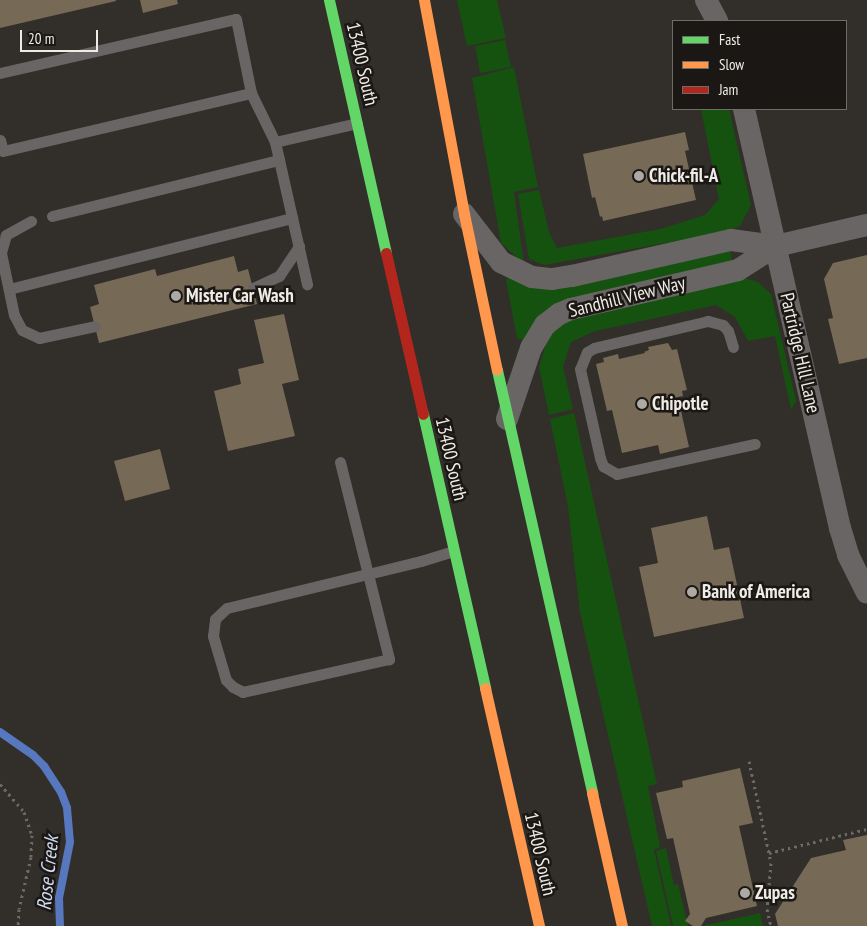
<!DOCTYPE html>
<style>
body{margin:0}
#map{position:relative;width:867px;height:926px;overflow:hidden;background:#322e2a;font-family:"PT Sans Narrow",sans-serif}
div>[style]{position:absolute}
.green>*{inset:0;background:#155210}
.stream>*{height:8px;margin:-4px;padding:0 4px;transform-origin:4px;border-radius:4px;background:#5778be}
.building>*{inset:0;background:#766956}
.path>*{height:3px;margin-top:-1.5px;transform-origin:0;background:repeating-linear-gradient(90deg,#6c6a66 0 2.5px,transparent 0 6.5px)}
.lane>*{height:11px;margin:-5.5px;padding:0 5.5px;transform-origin:5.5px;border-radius:5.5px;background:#686564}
.street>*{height:22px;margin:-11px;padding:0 11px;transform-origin:11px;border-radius:11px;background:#686564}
.fast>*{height:11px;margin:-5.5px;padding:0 5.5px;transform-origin:5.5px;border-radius:5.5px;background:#63d668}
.slow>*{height:11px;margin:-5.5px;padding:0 5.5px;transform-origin:5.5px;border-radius:5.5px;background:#ff974d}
.jam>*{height:11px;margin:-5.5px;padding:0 5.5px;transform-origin:5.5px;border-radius:5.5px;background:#b3261e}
.dots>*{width:14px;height:14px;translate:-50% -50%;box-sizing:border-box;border:2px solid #1a1714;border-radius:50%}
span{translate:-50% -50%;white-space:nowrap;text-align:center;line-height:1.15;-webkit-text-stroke:5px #1a1714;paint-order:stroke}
.street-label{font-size:19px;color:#efebe5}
.poi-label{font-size:19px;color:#efebe5;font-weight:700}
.left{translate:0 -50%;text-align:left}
.water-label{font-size:20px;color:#d1dcf1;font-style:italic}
.legend{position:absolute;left:672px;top:20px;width:175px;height:90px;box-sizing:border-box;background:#1a1714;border:1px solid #6f6c68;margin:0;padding:6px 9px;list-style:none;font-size:15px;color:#efebe5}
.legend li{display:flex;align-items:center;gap:10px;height:25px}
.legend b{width:25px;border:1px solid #6f6c68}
.scale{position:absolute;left:20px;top:30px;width:78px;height:22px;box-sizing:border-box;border:2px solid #efebe5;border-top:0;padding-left:6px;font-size:15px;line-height:18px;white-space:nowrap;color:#efebe5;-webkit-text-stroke:4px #1a1714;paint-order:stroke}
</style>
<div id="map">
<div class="green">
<i style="clip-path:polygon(457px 0,497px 0,506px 38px,467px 46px)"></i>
<i style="clip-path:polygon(505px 40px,511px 67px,480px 73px,475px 46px)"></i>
<i style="clip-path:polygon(514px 67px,538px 187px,514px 192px,524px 264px,501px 243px,472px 78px)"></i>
<i style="clip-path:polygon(701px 109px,729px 109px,751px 205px,740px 226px,726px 232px,544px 265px,529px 259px,518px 194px,539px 190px,549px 232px,557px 248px,660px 229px,705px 215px,719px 199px)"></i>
<i style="clip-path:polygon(730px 249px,733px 264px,575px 300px,522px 340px,517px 338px,506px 280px,510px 276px)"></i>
<i style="clip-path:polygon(745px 278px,758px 282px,771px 294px,796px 401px,791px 410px,775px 336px,748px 341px,735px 317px,716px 305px,595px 331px,571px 342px,563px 367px,573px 409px,549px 415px,539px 367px,549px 334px,573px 317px)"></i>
<i style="clip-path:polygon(574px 413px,657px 784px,648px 786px,660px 847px,654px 850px,671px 926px,652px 926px,580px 613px,568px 507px,550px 419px)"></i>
<i style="clip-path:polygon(666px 848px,674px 885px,678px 884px,688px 926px,673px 926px,656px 851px)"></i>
<i style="clip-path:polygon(760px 913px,763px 926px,702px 926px)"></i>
</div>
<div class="stream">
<i style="left:0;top:732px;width:40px;rotate:34.9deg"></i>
<i style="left:33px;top:755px;width:16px;rotate:45deg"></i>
<i style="left:44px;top:766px;width:31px;rotate:57deg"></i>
<i style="left:61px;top:792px;width:17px;rotate:69deg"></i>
<i style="left:67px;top:808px;width:34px;rotate:85deg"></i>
<i style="left:70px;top:842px;width:57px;rotate:101.1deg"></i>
<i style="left:59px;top:898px;width:28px;rotate:88deg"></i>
</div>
<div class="building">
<i style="clip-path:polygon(0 0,116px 0,116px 1px,0 28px)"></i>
<i style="clip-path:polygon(140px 0,177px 0,178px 4px,143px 13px)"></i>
<i style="clip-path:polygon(685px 132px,689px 150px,685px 151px,696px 200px,603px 221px,602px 216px,600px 217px,595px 197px,592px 198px,583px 154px)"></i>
<i style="clip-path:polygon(867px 255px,867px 358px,839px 364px,828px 319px,833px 318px,824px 279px,833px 263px)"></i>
<i style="clip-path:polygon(234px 256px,238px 272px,248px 269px,257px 304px,99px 343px,90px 307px,99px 304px,94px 285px,155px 269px,157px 276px)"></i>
<i style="clip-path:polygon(284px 314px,299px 380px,282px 384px,295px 436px,228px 451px,214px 391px,241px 384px,238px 369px,264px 363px,254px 320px)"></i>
<i style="clip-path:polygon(668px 343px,672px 350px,677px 349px,687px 390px,682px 391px,683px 396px,678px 397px,689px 447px,660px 454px,658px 445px,622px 453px,612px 410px,607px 411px,596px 364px,604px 362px,603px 358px,618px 354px,619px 359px,645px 353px,644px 352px,649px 350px,648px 347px)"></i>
<i style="clip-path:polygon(160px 449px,170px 489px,125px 501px,114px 461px)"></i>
<i style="clip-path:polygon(707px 516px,714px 550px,729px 547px,744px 618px,654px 637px,639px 567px,658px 563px,651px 528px)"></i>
<i style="clip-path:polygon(740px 768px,753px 823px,739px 826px,757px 906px,706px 918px,701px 926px,693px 926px,685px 921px,690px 914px,673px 838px,667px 839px,656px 793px,683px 787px,682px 781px)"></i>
<i style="clip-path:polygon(867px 835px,867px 926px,778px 926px,775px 914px,811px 858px,846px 850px,843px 840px)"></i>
</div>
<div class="path">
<i style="left:749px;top:761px;width:104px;rotate:77.8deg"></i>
<i style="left:771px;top:863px;width:46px;rotate:95deg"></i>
<i style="left:767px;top:909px;width:17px;rotate:77deg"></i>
<i style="left:0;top:784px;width:37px;rotate:49deg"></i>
<i style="left:24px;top:812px;width:24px;rotate:71deg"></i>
<i style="left:32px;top:835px;width:22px;rotate:93deg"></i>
<i style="left:31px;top:857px;width:53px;rotate:103deg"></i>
<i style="left:19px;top:909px;width:17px;rotate:93deg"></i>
<i style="left:769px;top:853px;width:101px;rotate:-13.8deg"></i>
</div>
<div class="lane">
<i style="left:0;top:73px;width:242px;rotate:-12.9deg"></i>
<i style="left:236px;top:19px;width:76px;rotate:78.5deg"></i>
<i style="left:251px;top:93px;width:55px;rotate:63.9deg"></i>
<i style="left:275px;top:142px;width:84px;rotate:-13deg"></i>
<i style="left:0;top:140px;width:11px;rotate:75deg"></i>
<i style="left:3px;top:151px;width:255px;rotate:-13.2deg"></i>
<i style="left:275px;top:142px;width:146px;rotate:77.3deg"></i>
<i style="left:52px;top:216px;width:234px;rotate:-13.9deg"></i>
<i style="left:31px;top:221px;width:29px;rotate:151deg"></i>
<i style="left:6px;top:235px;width:19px;rotate:106deg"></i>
<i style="left:1px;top:253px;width:63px;rotate:78.2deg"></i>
<i style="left:14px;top:315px;width:17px;rotate:62deg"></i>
<i style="left:22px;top:330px;width:19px;rotate:25deg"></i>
<i style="left:39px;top:338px;width:57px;rotate:-12.1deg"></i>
<i style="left:253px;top:288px;width:29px;rotate:-25deg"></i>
<i style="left:279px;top:276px;width:36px;rotate:-56deg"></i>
<i style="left:9px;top:289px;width:292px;rotate:-14.1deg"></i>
<i style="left:733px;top:347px;width:17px;rotate:-107deg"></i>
<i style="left:728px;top:331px;width:8px;rotate:-130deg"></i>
<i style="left:723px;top:325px;width:16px;rotate:-165deg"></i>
<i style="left:708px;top:321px;width:117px;rotate:166.7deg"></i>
<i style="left:594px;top:348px;width:8px;rotate:150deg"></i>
<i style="left:587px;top:352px;width:18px;rotate:112deg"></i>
<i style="left:580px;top:369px;width:91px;rotate:77.3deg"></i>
<i style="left:600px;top:458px;width:9px;rotate:69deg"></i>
<i style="left:603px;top:466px;width:16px;rotate:30deg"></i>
<i style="left:617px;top:474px;width:141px;rotate:-12.3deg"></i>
<i style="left:340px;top:462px;width:115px;rotate:76deg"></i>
<i style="left:368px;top:574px;width:88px;rotate:76.1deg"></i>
<i style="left:389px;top:659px;width:150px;rotate:167.3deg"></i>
<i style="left:243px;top:692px;width:11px;rotate:-153deg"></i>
<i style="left:233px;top:687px;width:10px;rotate:-135deg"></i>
<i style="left:226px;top:680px;width:46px;rotate:-106.5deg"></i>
<i style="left:213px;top:636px;width:17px;rotate:-83deg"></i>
<i style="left:215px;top:619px;width:16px;rotate:-43deg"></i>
<i style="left:227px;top:608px;width:145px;rotate:-13.6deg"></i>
<i style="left:368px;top:574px;width:55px;rotate:-13.8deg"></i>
<i style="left:421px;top:561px;width:34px;rotate:-17deg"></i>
</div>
<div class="street">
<i style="left:706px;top:0;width:24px;rotate:62deg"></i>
<i style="left:744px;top:109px;width:430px;rotate:77.1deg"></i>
<i style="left:840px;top:528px;width:28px;rotate:73deg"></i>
<i style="left:848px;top:555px;width:42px;rotate:63.4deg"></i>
<i style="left:464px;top:214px;width:61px;rotate:52.4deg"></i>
<i style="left:501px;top:262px;width:34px;rotate:26deg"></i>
<i style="left:532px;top:277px;width:20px;rotate:6deg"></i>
<i style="left:552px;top:279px;width:20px;rotate:-9deg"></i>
<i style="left:572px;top:276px;width:163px;rotate:-12.8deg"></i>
<i style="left:731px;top:240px;width:45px;rotate:7.6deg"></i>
<i style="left:507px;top:419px;width:75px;rotate:-71.3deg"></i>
<i style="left:531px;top:348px;width:27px;rotate:-59deg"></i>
<i style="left:545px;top:325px;width:18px;rotate:-38deg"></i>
<i style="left:559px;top:314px;width:13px;rotate:-23deg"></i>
<i style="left:571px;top:309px;width:171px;rotate:-13.1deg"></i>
<i style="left:738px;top:270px;width:45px;rotate:-32.3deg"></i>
<i style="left:776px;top:246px;width:93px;rotate:-13deg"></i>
</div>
<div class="fast">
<i style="left:329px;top:0;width:259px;rotate:77.3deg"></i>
<i style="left:497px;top:370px;width:434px;rotate:77.3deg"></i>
<i style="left:423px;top:414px;width:281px;rotate:77.2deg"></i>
</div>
<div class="slow">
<i style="left:424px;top:0;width:218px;rotate:79.4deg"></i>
<i style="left:464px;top:214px;width:159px;rotate:78.1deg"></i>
<i style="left:485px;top:688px;width:244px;rotate:77.2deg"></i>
<i style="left:592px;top:793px;width:136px;rotate:77.3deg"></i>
</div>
<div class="jam">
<i style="left:386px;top:253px;width:165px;rotate:77.1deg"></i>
</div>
<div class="dots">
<i style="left:639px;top:176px;background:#ada9a4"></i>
<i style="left:176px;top:296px;background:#ada9a4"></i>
<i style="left:642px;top:404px;background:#ada9a4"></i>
<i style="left:692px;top:592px;background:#ada9a4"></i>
<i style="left:745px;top:893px;background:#ada9a4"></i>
</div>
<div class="street-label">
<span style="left:362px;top:64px;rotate:77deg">13400 South</span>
<span style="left:627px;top:297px;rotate:-14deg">Sandhill View Way</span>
<span style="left:800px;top:353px;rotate:77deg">Partridge Hill Lane</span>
<span style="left:451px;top:459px;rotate:77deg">13400 South</span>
<span style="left:540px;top:854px;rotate:77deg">13400 South</span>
</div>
<div class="poi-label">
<span class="left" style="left:649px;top:176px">Chick-fil-A</span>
<span class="left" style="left:186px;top:296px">Mister Car Wash</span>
<span class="left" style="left:652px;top:404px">Chipotle</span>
<span class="left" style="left:702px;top:592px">Bank of America</span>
<span class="left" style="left:755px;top:893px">Zupas</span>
</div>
<div class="water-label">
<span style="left:48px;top:873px;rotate:-84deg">Rose Creek</span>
</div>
<ul class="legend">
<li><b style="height:6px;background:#63d668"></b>Fast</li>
<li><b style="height:6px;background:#ff974d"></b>Slow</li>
<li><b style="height:6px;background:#b3261e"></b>Jam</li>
</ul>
<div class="scale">20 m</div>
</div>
